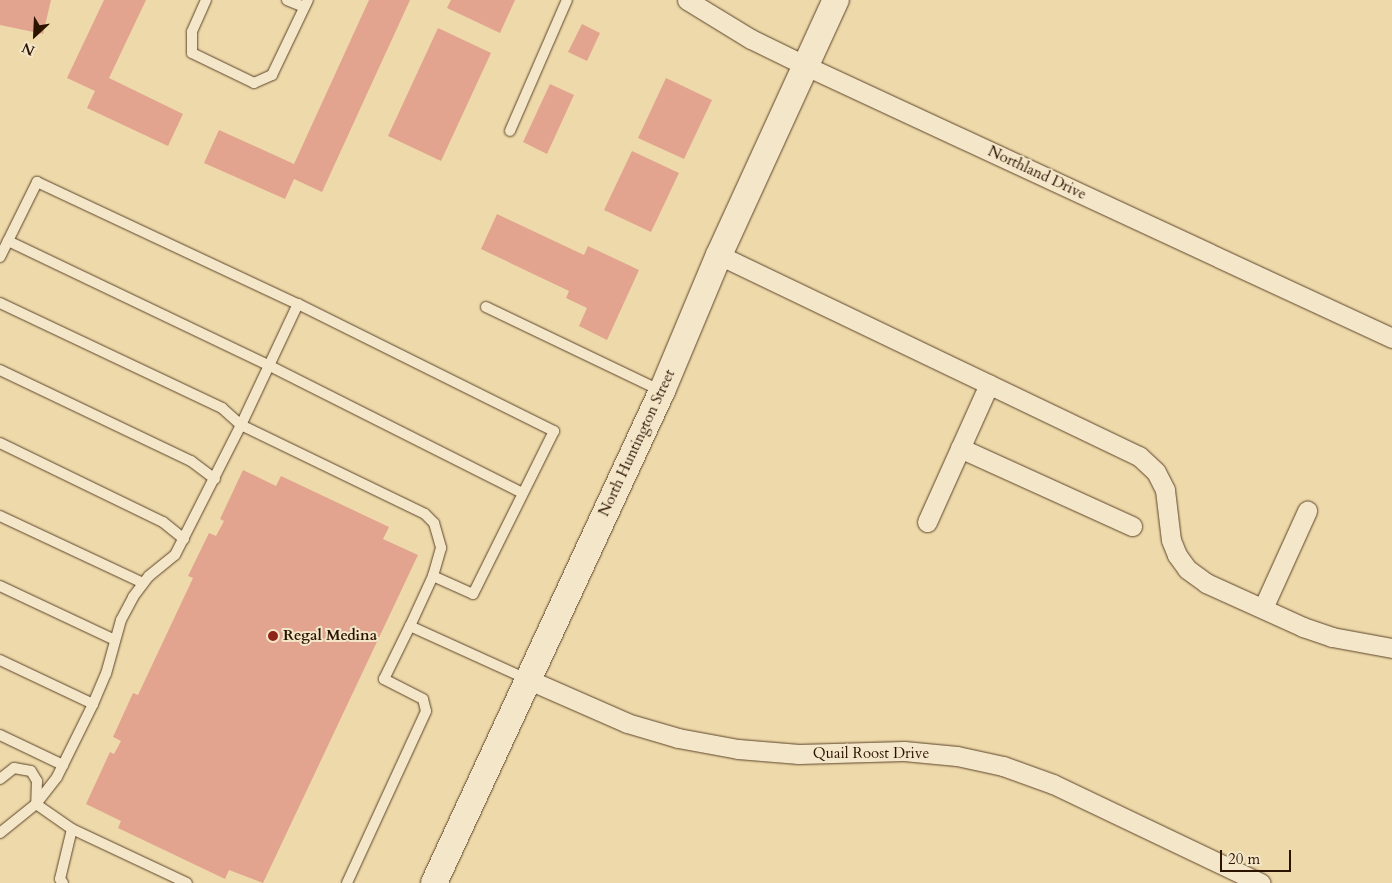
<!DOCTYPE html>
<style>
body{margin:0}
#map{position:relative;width:1392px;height:883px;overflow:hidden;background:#eed9aa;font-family:Cardo,serif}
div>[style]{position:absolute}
.building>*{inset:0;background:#e2a48f}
.roads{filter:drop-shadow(0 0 1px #5c442a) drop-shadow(0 0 1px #5c442a)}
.lane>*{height:10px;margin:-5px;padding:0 5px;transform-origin:5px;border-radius:5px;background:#f4e6c8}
.street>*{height:19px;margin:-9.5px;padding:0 9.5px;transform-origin:9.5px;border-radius:9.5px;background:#f4e6c8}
.secondary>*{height:26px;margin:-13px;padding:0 13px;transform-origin:13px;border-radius:13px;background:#f4e6c8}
.dots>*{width:14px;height:14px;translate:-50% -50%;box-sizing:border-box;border:2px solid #f4e6c8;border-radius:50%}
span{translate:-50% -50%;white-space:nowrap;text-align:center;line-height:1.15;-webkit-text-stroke:4px #f4e6c8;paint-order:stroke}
.street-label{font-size:15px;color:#2b1300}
.poi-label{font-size:15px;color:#2b1300;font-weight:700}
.left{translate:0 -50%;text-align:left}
.north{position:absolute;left:10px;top:10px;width:50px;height:50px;-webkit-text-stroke:4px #f4e6c8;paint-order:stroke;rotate:205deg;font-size:14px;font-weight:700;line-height:20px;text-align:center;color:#2b1300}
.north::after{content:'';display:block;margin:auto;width:18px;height:22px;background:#2b1300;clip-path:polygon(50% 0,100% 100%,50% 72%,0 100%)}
.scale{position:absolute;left:1220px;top:850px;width:71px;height:22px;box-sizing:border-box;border:2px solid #2b1300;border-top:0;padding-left:6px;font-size:15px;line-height:18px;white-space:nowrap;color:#2b1300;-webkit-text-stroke:4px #f4e6c8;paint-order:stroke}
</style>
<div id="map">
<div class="building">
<i style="clip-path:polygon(0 0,51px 0,43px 34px,0 25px)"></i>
<i style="clip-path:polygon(104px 0,146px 0,109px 78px,183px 114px,168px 146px,87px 108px,95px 91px,67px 78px)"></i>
<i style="clip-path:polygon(369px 0,410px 0,322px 192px,294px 179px,285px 199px,204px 163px,219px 130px,294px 164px)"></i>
<i style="clip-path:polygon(451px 0,515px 0,500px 33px,447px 8px)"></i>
<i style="clip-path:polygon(582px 24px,600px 33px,587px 61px,568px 52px)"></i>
<i style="clip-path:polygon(438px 28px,491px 53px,441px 161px,388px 136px)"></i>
<i style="clip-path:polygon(666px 78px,712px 100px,684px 159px,638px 138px)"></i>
<i style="clip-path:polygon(550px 84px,574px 95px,547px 154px,523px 142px)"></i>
<i style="clip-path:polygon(632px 151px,679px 173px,651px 232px,604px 210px)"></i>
<i style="clip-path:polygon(497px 214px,584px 255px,588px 246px,639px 270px,607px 340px,579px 326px,587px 308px,566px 298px,569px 291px,481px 249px)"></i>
<i style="clip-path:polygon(243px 470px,276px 486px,281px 476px,389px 527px,383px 539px,418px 555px,263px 883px,229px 870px,225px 879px,118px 828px,121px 821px,86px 804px,110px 752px,114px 754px,121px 741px,113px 737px,133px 693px,138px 695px,193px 578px,188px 576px,209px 533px,216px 536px,224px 521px,220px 519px)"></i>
</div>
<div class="roads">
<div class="lane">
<i style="left:206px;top:0;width:35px;rotate:114deg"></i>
<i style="left:192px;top:32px;width:21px;rotate:90deg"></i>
<i style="left:192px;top:53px;width:69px;rotate:25.8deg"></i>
<i style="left:254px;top:83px;width:20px;rotate:-24deg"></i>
<i style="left:272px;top:75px;width:83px;rotate:-64.4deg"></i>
<i style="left:287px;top:0;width:18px;rotate:22deg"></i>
<i style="left:510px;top:131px;width:143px;rotate:-66.5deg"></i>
<i style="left:8px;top:241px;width:290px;rotate:25.5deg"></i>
<i style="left:270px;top:366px;width:282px;rotate:26.7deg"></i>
<i style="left:0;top:257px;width:84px;rotate:-63.7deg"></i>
<i style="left:37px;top:182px;width:288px;rotate:25.1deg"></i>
<i style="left:298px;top:304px;width:286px;rotate:26.4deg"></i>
<i style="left:554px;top:431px;width:182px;rotate:116.4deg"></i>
<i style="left:473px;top:594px;width:44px;rotate:-155.8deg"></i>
<i style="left:433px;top:576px;width:55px;rotate:114.7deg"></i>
<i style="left:0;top:303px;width:246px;rotate:25.3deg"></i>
<i style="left:222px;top:408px;width:25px;rotate:42deg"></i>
<i style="left:241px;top:425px;width:134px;rotate:-64.8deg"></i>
<i style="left:486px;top:307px;width:194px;rotate:25.6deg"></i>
<i style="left:0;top:370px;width:212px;rotate:25.5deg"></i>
<i style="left:191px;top:461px;width:30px;rotate:37deg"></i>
<i style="left:0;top:443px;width:181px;rotate:25.9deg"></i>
<i style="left:163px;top:522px;width:27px;rotate:39deg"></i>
<i style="left:0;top:516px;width:158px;rotate:25.1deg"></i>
<i style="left:0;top:586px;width:127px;rotate:25.2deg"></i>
<i style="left:0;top:660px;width:103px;rotate:25.3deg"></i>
<i style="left:0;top:735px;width:70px;rotate:25.5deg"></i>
<i style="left:0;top:779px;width:18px;rotate:-38deg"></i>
<i style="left:14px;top:768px;width:17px;rotate:10deg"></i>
<i style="left:31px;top:771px;width:12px;rotate:59deg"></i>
<i style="left:37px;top:781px;width:23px;rotate:92deg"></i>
<i style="left:36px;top:804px;width:34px;rotate:-52deg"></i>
<i style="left:57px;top:777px;width:81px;rotate:-63.7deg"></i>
<i style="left:93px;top:704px;width:33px;rotate:-67deg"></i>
<i style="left:106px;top:674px;width:56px;rotate:-74.5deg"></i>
<i style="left:121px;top:620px;width:26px;rotate:-62deg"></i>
<i style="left:133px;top:597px;width:26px;rotate:-53deg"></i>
<i style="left:149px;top:576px;width:33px;rotate:-39deg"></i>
<i style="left:175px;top:555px;width:146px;rotate:-63.1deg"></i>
<i style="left:241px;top:425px;width:204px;rotate:25.8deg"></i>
<i style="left:425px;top:514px;width:13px;rotate:45deg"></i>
<i style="left:434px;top:523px;width:26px;rotate:74deg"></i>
<i style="left:441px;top:548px;width:29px;rotate:106deg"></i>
<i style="left:0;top:833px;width:46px;rotate:-38.9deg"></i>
<i style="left:36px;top:804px;width:44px;rotate:34.8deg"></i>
<i style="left:72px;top:829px;width:127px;rotate:25.2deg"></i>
<i style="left:63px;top:883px;width:5px;rotate:-127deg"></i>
<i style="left:60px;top:879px;width:51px;rotate:-76.5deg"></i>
<i style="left:347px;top:883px;width:189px;rotate:-65.3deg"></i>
<i style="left:426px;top:711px;width:12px;rotate:-104deg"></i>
<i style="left:423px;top:699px;width:44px;rotate:-152.9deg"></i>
<i style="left:384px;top:679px;width:59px;rotate:-63.9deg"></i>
<i style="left:410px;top:626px;width:128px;rotate:24.4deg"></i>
</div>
<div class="street">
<i style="left:687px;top:0;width:75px;rotate:31.4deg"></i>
<i style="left:751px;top:39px;width:61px;rotate:26.1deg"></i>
<i style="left:806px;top:66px;width:646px;rotate:24.9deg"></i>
<i style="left:719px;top:255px;width:466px;rotate:25.6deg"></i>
<i style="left:1139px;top:456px;width:23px;rotate:43deg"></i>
<i style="left:1156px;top:472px;width:20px;rotate:63deg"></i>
<i style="left:1165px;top:490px;width:50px;rotate:83.2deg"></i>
<i style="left:1171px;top:540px;width:16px;rotate:68deg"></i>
<i style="left:1177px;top:555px;width:17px;rotate:54deg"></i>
<i style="left:1187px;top:569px;width:24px;rotate:36deg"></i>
<i style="left:1206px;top:583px;width:107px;rotate:24.4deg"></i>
<i style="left:1303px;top:627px;width:31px;rotate:19deg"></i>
<i style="left:1332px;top:637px;width:61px;rotate:10.4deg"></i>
<i style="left:960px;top:448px;width:189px;rotate:24.4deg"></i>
<i style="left:927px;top:522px;width:151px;rotate:-65.8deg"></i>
<i style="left:1263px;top:608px;width:107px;rotate:-65.6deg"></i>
<i style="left:527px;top:679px;width:109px;rotate:23.7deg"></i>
<i style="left:627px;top:723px;width:53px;rotate:16.4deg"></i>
<i style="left:678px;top:738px;width:61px;rotate:10.4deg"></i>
<i style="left:738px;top:749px;width:61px;rotate:4.7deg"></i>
<i style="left:799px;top:754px;width:105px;rotate:-1.6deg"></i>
<i style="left:904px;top:751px;width:53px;rotate:5.4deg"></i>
<i style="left:957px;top:756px;width:47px;rotate:12.3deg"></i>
<i style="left:1003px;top:766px;width:53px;rotate:19.8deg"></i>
<i style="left:1053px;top:784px;width:230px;rotate:25.5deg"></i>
</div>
<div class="secondary">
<i style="left:434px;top:883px;width:542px;rotate:-65.14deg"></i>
<i style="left:662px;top:391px;width:147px;rotate:-67.3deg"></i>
<i style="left:719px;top:255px;width:281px;rotate:-65.4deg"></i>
</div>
</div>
<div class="dots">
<i style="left:273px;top:636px;background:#8f2418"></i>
</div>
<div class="street-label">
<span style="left:1037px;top:173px;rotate:25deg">Northland Drive</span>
<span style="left:637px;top:443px;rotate:-65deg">North Huntington Street</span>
<span style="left:871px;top:754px">Quail Roost Drive</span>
</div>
<div class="poi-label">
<span class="left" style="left:283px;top:636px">Regal Medina</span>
</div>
<div class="north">N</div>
<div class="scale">20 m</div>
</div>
